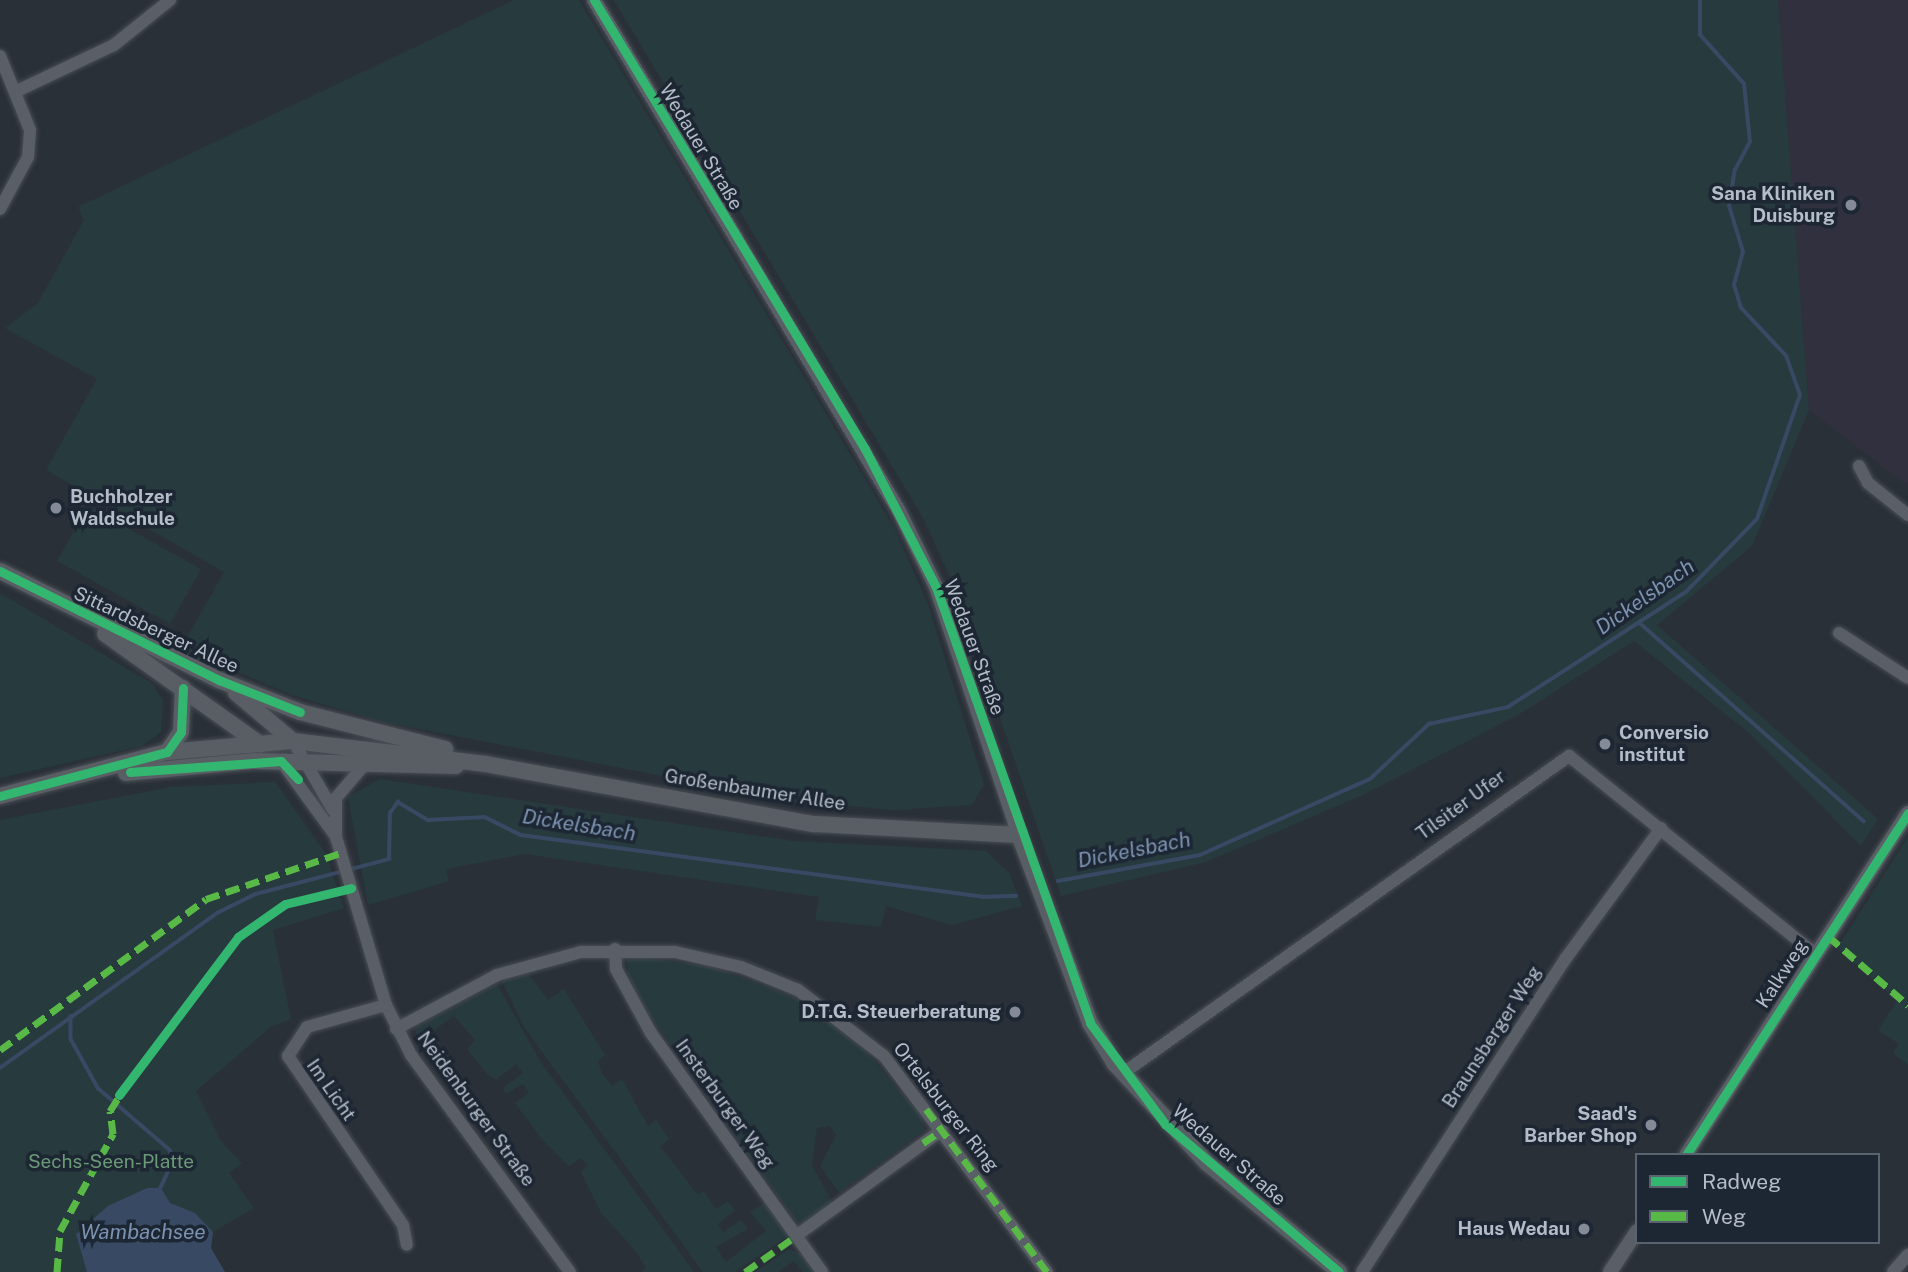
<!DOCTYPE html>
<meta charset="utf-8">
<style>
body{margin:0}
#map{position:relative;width:1908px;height:1272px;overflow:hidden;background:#2a3038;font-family:"Public Sans",sans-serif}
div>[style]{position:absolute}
.medical>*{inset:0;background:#31303e}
.green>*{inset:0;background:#273a3e}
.water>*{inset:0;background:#384963}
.stream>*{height:3.5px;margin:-1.75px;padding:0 1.75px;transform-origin:1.75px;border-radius:1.75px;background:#384963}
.roads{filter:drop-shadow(0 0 2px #484c53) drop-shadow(0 0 2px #484c53)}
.minor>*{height:12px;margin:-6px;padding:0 6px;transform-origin:6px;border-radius:6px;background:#5a5e66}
.tertiary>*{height:14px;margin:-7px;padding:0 7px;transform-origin:7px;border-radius:7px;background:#5a5e66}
.secondary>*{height:16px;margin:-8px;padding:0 8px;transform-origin:8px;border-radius:8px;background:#595d64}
.quiet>*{height:7px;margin-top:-3.5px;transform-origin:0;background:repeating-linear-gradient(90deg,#58b947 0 14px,transparent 0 21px)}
.cycleway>*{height:9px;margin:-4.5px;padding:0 4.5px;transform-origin:4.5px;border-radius:4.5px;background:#33b770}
.dots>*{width:19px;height:19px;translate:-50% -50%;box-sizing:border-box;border:4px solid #1d2633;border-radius:50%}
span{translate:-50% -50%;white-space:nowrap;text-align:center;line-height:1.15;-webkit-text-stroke:7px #1d2633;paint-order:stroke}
.street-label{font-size:19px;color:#b4bcc9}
.poi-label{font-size:19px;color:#b4bcc9;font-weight:700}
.right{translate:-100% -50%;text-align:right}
.left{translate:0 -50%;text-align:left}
.park-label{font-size:19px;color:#6b9a76}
.water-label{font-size:21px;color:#7c92b1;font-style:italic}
.legend{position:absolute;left:1635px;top:1153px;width:245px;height:91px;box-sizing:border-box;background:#1d2633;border:2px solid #59626f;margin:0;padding:9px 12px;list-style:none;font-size:21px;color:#b4bcc9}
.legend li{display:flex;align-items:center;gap:14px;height:35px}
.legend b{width:35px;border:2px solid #59626f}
</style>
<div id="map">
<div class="medical">
<i style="clip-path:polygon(1778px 0,1908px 0,1908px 486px,1809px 410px)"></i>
</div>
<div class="green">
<i style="clip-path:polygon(514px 0,579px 0,895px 529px,928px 604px,984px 784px,972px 805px,894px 810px,793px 801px,383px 722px,292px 695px,181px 648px,224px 572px,46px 470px,97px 379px,5px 328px,38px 303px,84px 220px,78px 207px)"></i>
<i style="clip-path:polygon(614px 0,1778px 0,1809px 410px,1752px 546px,1657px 625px,1878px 819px,1861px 846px,1748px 732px,1634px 641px,1518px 715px,1363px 795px,1206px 862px,1061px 896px,956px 589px,922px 516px)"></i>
<i style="clip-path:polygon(88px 506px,201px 569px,170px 624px,57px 561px)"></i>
<i style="clip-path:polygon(0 593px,153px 684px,163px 701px,161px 732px,142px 746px,0 778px)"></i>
<i style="clip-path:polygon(380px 779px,793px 841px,986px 851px,1009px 873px,1022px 906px,952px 925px,886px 906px,881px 927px,815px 920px,819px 897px,525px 854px,446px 869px,449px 881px,368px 905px,348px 797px)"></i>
<i style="clip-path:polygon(275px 782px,326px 854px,344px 908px,273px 930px,291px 1019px,271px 1027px,196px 1091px,221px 1141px,242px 1163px,229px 1173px,254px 1208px,213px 1232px,211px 1248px,225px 1272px,0 1272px,0 820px,171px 787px)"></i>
<i style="clip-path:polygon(1908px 837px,1908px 1065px,1893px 1053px,1899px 1044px,1878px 1030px,1897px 1001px,1837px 948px)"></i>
<i style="clip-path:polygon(633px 957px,710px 966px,795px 998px,863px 1048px,921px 1116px,925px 1130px,839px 1193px,820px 1166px,836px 1135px,830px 1126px,817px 1128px,812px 1166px,833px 1203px,805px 1223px,795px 1220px,638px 998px,628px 974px,627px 960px)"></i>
<i style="clip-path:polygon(527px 972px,548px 1000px,564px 989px,605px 1055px,598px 1061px,602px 1073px,612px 1086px,622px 1079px,648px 1126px,656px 1120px,669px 1139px,660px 1146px,698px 1195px,704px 1191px,716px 1209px,728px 1201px,735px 1211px,718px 1224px,723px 1232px,741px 1220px,748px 1229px,716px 1247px,726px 1262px,766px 1231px,750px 1212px,765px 1202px,788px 1236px,735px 1272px,703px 1272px,524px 1027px,502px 981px)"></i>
<i style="clip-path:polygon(497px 984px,540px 1061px,694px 1272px,641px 1272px,646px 1268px,635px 1250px,601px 1213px,581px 1172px,588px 1166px,581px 1158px,569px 1166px,541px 1138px,515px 1103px,529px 1093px,523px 1084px,506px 1094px,503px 1088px,523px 1073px,516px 1064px,496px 1080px,487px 1074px,467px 1049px,475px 1040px,454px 1016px,427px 1035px,432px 1044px,423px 1053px,414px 1028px)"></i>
<i style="clip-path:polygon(789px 1249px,802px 1254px,814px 1272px,803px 1272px,794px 1261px,778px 1272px,755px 1272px)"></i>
</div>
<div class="water">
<i style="clip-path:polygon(147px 1188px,161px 1188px,170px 1203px,195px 1213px,213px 1232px,211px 1248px,225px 1272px,87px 1272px,76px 1234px,108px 1206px)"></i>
</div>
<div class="stream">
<i style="left:1640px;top:623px;width:299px;rotate:41.5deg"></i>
<i style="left:1058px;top:881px;width:144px;rotate:-10.4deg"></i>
<i style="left:1200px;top:855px;width:186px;rotate:-24.1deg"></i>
<i style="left:1370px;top:779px;width:81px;rotate:-43deg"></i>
<i style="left:1429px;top:724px;width:81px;rotate:-12.1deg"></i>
<i style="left:1508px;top:707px;width:213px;rotate:-32.9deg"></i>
<i style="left:1687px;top:591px;width:100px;rotate:-45.8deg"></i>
<i style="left:1757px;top:519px;width:131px;rotate:-70.9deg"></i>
<i style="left:1800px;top:395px;width:41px;rotate:-109.7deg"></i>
<i style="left:1786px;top:356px;width:66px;rotate:-133.2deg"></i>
<i style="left:1741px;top:308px;width:24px;rotate:-107deg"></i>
<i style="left:1734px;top:285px;width:34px;rotate:-75deg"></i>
<i style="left:1743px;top:252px;width:48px;rotate:-106.9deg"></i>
<i style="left:1729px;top:206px;width:36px;rotate:-81deg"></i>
<i style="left:1735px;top:170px;width:32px;rotate:-62deg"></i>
<i style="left:1750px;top:142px;width:58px;rotate:-95.9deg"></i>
<i style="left:1744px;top:84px;width:66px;rotate:-131.9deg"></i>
<i style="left:1700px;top:35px;width:35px;rotate:-90deg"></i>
<i style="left:71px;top:1016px;width:23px;rotate:90deg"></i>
<i style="left:71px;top:1039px;width:56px;rotate:61.1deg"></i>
<i style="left:98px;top:1088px;width:95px;rotate:40.7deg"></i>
<i style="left:170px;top:1150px;width:12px;rotate:76deg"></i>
<i style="left:173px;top:1162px;width:29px;rotate:115deg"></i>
<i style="left:0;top:1068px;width:267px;rotate:-35.5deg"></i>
<i style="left:217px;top:913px;width:43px;rotate:-26deg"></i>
<i style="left:256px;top:894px;width:138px;rotate:-14.7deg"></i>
<i style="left:389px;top:859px;width:46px;rotate:-88.8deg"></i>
<i style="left:390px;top:813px;width:14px;rotate:-54deg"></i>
<i style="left:398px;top:802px;width:35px;rotate:31deg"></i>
<i style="left:428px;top:820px;width:57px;rotate:-3deg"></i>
<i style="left:485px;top:817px;width:40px;rotate:26.6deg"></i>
<i style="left:521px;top:835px;width:466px;rotate:7.6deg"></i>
<i style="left:983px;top:897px;width:33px;rotate:-2deg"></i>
</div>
<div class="roads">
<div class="minor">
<i style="left:0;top:56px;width:80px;rotate:67.9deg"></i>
<i style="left:30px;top:130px;width:27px;rotate:94deg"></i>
<i style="left:28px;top:157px;width:59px;rotate:118.3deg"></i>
<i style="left:17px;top:91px;width:107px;rotate:-25.4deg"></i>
<i style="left:114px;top:45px;width:72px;rotate:-38.8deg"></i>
<i style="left:1859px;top:466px;width:19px;rotate:62deg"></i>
<i style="left:1868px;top:483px;width:51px;rotate:38.7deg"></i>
<i style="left:1839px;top:633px;width:82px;rotate:33.1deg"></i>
<i style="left:293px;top:741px;width:80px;rotate:59.9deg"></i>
<i style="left:281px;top:761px;width:90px;rotate:54deg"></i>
<i style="left:365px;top:764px;width:45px;rotate:130.5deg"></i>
<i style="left:336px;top:798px;width:39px;rotate:90deg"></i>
<i style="left:336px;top:837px;width:175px;rotate:73.4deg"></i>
<i style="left:386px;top:1005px;width:56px;rotate:63.4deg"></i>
<i style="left:411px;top:1055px;width:269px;rotate:53.8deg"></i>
<i style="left:615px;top:949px;width:20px;rotate:87deg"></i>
<i style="left:616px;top:969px;width:73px;rotate:61.3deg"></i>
<i style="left:651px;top:1033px;width:294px;rotate:54.4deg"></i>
<i style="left:386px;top:1005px;width:82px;rotate:164.4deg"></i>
<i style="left:307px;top:1027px;width:35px;rotate:123deg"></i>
<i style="left:288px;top:1056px;width:204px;rotate:55.8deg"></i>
<i style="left:403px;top:1225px;width:20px;rotate:79deg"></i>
<i style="left:396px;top:1029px;width:115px;rotate:-28.1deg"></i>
<i style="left:497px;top:975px;width:87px;rotate:-15.3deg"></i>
<i style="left:581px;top:952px;width:94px"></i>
<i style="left:675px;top:952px;width:68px;rotate:12.8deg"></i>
<i style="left:741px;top:967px;width:61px;rotate:22deg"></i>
<i style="left:798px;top:990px;width:108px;rotate:37.5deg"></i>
<i style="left:884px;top:1056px;width:271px;rotate:53deg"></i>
<i style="left:1122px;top:1074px;width:549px;rotate:-35.43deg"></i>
<i style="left:1569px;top:756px;width:316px;rotate:38.8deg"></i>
<i style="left:796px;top:1236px;width:180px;rotate:-36deg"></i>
<i style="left:1362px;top:1272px;width:374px;rotate:-57deg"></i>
<i style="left:1566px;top:958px;width:161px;rotate:-53.8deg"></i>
<i style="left:1893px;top:1272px;width:23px;rotate:-49deg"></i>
</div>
<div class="tertiary">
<i style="left:594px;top:0;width:595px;rotate:59.17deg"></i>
<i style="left:899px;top:511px;width:85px;rotate:64deg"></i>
<i style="left:936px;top:587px;width:262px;rotate:71.5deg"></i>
<i style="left:1686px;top:1155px;width:408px;rotate:-57deg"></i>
<i style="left:1610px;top:1272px;width:49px;rotate:-56.6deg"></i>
</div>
<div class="secondary">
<i style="left:0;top:571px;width:245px;rotate:26.5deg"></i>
<i style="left:219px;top:680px;width:87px;rotate:21.6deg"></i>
<i style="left:300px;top:712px;width:150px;rotate:14.3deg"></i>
<i style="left:105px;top:634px;width:191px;rotate:35.4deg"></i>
<i style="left:236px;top:693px;width:75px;rotate:40.1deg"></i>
<i style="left:167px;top:752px;width:24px;rotate:-55deg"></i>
<i style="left:181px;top:732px;width:44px;rotate:-87.4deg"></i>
<i style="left:126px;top:773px;width:129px;rotate:-5.4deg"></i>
<i style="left:254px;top:761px;width:202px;rotate:1.4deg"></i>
<i style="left:0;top:796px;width:173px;rotate:-14.8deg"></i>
<i style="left:167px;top:752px;width:126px;rotate:-5deg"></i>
<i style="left:293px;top:741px;width:194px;rotate:6.8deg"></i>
<i style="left:486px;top:764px;width:333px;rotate:10.4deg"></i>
<i style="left:814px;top:824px;width:205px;rotate:3.1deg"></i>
<i style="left:1019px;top:835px;width:201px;rotate:69.3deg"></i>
<i style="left:1090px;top:1023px;width:48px;rotate:58.6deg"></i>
<i style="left:1115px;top:1064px;width:135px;rotate:47.1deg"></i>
<i style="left:1207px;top:1163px;width:171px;rotate:39.5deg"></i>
</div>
</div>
<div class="quiet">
<i style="left:1828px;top:936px;width:106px;rotate:40.8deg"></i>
<i style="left:0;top:1050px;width:255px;rotate:-36.2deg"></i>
<i style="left:206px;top:899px;width:142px;rotate:-18.9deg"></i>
<i style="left:926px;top:1109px;width:203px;rotate:53.4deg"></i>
<i style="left:923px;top:1143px;width:23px;rotate:-34deg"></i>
<i style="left:57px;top:1272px;width:41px;rotate:-85.8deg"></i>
<i style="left:60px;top:1231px;width:111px;rotate:-61.3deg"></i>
<i style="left:113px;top:1134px;width:23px;rotate:-97deg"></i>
<i style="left:110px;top:1111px;width:25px;rotate:-58deg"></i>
<i style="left:745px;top:1272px;width:62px;rotate:-35.2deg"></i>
</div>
<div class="cycleway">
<i style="left:594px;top:0;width:524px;rotate:58.89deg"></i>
<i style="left:865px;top:449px;width:155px;rotate:62.8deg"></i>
<i style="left:936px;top:587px;width:462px;rotate:70.5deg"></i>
<i style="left:1090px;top:1023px;width:126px;rotate:53.4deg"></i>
<i style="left:1165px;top:1124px;width:228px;rotate:40.4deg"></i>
<i style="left:0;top:571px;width:245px;rotate:26.5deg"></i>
<i style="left:219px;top:680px;width:87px;rotate:21.6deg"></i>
<i style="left:130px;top:772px;width:151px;rotate:-4.2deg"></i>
<i style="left:281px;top:761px;width:25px;rotate:47deg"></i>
<i style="left:0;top:796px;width:173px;rotate:-14.8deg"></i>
<i style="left:167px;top:752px;width:24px;rotate:-55deg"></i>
<i style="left:181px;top:732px;width:44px;rotate:-87.4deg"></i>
<i style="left:119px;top:1095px;width:198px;rotate:-53deg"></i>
<i style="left:238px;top:937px;width:57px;rotate:-35.1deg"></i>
<i style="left:285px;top:904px;width:68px;rotate:-13.6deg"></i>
<i style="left:1686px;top:1155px;width:408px;rotate:-57deg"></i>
</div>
<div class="dots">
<i style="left:1851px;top:205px;background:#848b96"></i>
<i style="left:56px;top:508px;background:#848b96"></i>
<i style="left:1605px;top:744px;background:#848b96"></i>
<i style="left:1015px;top:1012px;background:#848b96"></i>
<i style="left:1651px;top:1125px;background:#848b96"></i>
<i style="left:1584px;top:1229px;background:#848b96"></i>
</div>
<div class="street-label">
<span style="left:701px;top:147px;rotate:59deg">Wedauer Straße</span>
<span style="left:156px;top:630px;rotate:25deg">Sittardsberger Allee</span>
<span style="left:974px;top:647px;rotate:70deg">Wedauer Straße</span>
<span style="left:755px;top:790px;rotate:9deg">Großenbaumer Allee</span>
<span style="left:1461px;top:805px;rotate:-36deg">Tilsiter Ufer</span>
<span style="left:1782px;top:974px;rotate:-57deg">Kalkweg</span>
<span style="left:1492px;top:1037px;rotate:-57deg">Braunsberger Weg</span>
<span style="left:331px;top:1090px;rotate:55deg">Im Licht</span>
<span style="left:725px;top:1104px;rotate:54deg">Insterburger Weg</span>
<span style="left:946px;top:1107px;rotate:52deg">Ortelsburger Ring</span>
<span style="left:476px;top:1109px;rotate:54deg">Neidenburger Straße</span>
<span style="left:1229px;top:1155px;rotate:41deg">Wedauer Straße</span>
</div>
<div class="poi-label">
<span class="right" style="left:1835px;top:205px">Sana Kliniken<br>Duisburg</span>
<span class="left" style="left:70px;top:508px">Buchholzer<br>Waldschule</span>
<span class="left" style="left:1619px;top:744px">Conversio<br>institut</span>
<span class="right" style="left:1001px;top:1012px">D.T.G. Steuerberatung</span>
<span class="right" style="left:1637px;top:1125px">Saad's<br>Barber Shop</span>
<span class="right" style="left:1570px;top:1229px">Haus Wedau</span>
</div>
<div class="park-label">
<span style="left:111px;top:1162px">Sechs-Seen-Platte</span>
</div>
<div class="water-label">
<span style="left:1645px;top:597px;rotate:-35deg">Dickelsbach</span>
<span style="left:579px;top:825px;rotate:9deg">Dickelsbach</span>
<span style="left:1134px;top:850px;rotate:-11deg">Dickelsbach</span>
<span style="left:143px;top:1232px">Wambachsee</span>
</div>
<ul class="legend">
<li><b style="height:9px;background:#33b770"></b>Radweg</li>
<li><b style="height:9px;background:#58b947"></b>Weg</li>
</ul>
</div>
